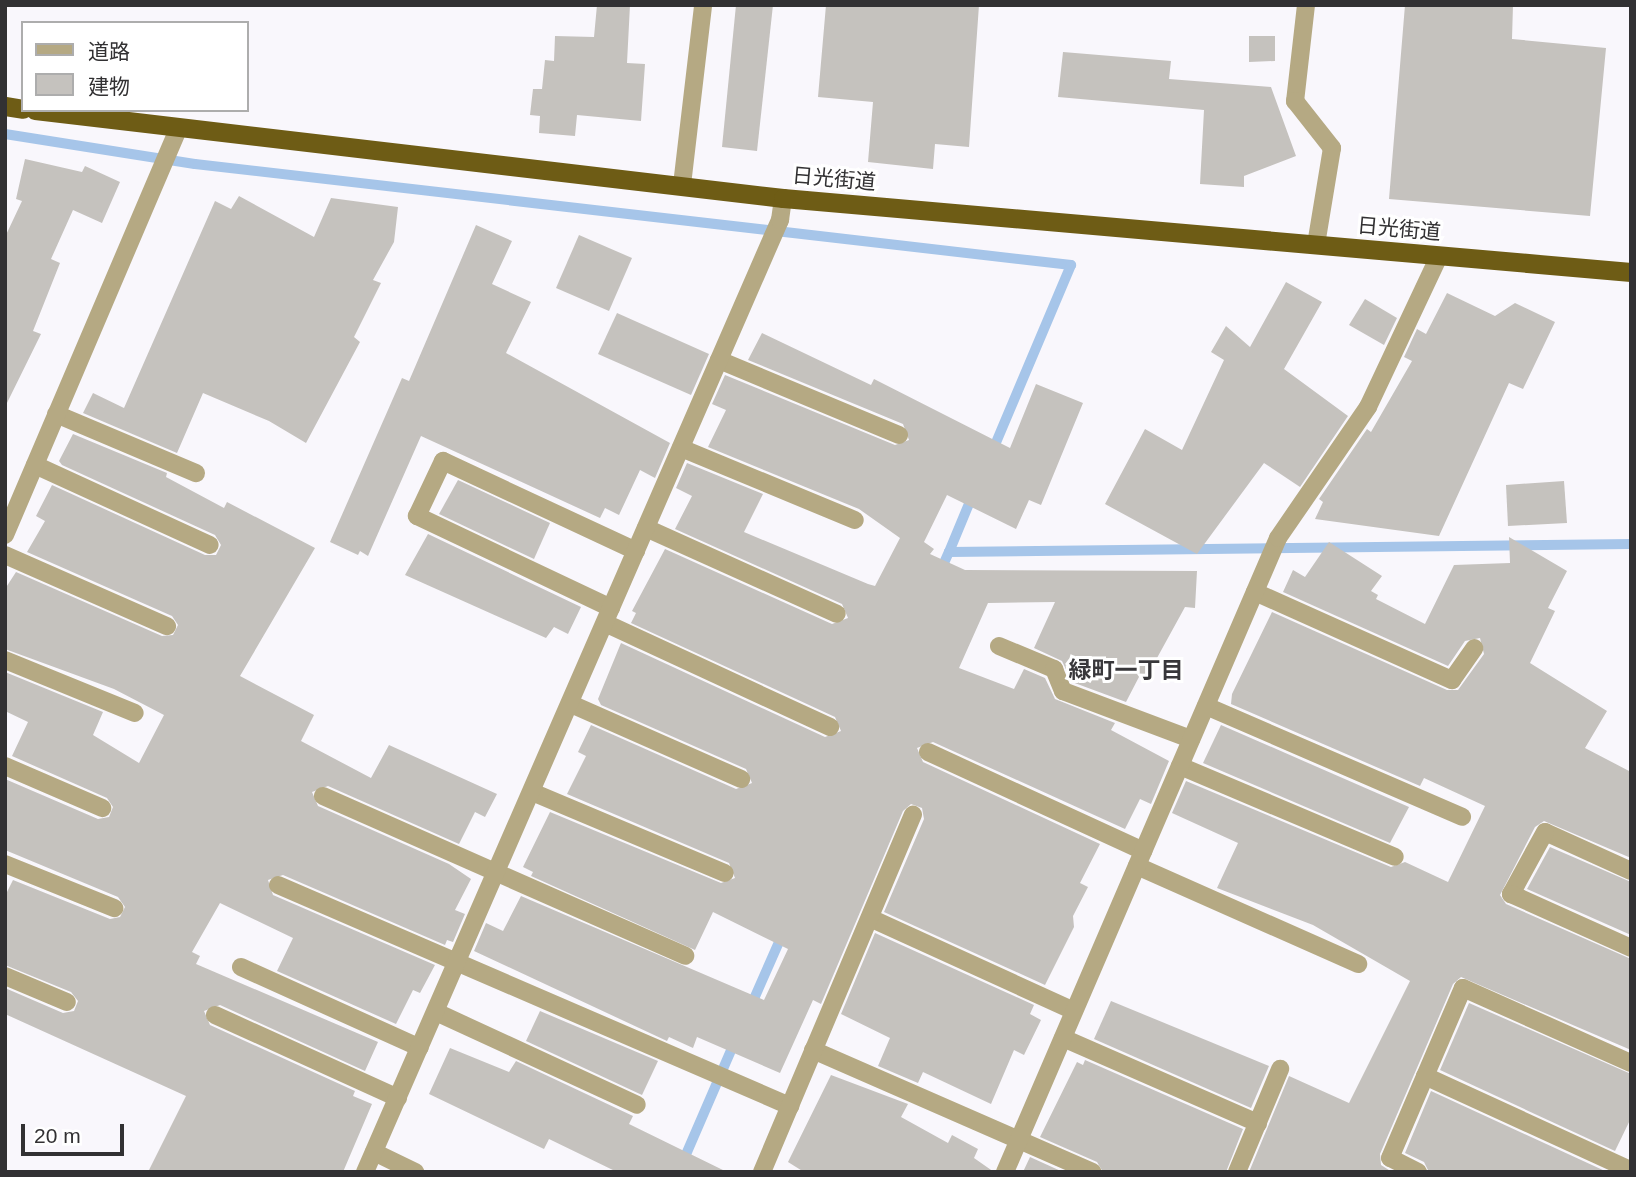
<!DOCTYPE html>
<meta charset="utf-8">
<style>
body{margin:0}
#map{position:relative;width:1636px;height:1177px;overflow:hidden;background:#f9f7fc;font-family:Arial,"Noto Sans JP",sans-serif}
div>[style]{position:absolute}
.stream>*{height:10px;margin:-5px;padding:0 5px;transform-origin:5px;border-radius:5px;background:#a6c5e9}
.building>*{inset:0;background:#c5c2be}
.minor>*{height:18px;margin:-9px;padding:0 9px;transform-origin:9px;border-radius:9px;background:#b5a983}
.tertiary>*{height:18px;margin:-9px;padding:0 9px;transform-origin:9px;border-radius:9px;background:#b5a983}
.trunk>*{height:19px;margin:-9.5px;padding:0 9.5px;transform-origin:9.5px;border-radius:9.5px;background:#6e5c15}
span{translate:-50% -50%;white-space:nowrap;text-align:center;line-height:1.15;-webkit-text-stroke:6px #fff;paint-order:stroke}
.street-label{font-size:21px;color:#323133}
.neighbourhood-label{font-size:23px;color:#38373a;font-weight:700}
.frame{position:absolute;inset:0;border:7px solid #323133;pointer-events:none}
.legend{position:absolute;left:21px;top:21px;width:228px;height:91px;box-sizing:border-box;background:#fff;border:2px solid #adadad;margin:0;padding:9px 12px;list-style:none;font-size:21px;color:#323133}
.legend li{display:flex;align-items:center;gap:14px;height:35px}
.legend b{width:35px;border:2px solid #adadad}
.scale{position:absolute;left:21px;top:1124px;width:103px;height:32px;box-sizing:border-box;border:4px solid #323133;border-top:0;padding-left:9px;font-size:21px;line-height:24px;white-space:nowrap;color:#323133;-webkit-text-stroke:5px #fff;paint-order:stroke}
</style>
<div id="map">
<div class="stream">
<i style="left:5px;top:134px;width:192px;rotate:9deg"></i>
<i style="left:195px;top:164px;width:882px;rotate:6.58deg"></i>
<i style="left:1071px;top:265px;width:205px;rotate:112.9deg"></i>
<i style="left:949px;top:552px;width:63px;rotate:-67.5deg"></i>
<i style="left:940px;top:572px;width:22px;rotate:-66deg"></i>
<i style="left:949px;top:552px;width:682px;rotate:-0.67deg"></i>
<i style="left:750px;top:1008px;width:82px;rotate:-66.3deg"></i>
<i style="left:681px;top:1166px;width:138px;rotate:-66.6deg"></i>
</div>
<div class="building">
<i style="clip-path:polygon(597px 5px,630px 5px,627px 63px,645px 64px,641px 121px,577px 115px,575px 136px,539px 133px,540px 116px,530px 115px,533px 89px,542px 89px,545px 60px,554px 61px,555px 36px,594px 37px)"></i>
<i style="clip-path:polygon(736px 5px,773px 5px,757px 151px,722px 147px)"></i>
<i style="clip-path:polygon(826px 5px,979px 5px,969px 147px,935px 144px,933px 169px,868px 162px,873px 102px,818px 97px)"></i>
<i style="clip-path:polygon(1405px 5px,1513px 5px,1512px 39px,1606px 48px,1590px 216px,1389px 199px)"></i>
<i style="clip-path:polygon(1249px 36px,1275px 36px,1275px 61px,1249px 62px)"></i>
<i style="clip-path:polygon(1063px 52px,1171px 61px,1169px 79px,1271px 87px,1296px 156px,1244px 176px,1244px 187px,1200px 184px,1204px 110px,1058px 97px)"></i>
<i style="clip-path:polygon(25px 159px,82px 172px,85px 166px,120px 182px,102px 223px,73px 210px,51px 259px,60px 263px,33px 331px,41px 334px,5px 407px,5px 237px,22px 201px,16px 199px)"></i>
<i style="clip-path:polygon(239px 196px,314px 237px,331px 198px,398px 207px,394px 242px,373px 280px,381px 283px,354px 337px,360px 342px,306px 443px,269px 421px,203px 393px,177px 453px,83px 413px,93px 393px,124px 408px,215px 201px,231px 209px)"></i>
<i style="clip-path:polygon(476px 225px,512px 241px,492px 284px,531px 302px,506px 353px,670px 443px,655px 478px,640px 470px,619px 515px,605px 508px,600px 518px,421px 436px,368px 556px,360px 551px,358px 555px,330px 542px,402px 378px,409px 381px)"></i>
<i style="clip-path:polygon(579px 235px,632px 258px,609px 311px,556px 288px)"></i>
<i style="clip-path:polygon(1286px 282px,1322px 302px,1284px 369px,1348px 416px,1300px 487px,1264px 463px,1197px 554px,1105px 504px,1145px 429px,1182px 450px,1224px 360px,1211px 352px,1226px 326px,1250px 347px)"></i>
<i style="clip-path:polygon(1447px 293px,1495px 316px,1515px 303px,1555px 322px,1523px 389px,1509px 383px,1439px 536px,1315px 519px,1323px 502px,1319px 499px,1367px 429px,1371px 432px,1412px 361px,1404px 357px,1417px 329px,1426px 334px)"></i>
<i style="clip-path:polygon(1365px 299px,1397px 318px,1384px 345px,1349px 325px)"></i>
<i style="clip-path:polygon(617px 313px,709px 354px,691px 395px,598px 354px)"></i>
<i style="clip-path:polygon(762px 333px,871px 385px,874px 379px,1010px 448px,1036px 384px,1083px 403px,1041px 505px,1029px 500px,1016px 529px,947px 495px,924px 542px,934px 549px,930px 554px,965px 570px,1197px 571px,1195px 608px,1185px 607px,1146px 678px,1140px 675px,1126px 702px,1072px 682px,1062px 661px,1034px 648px,1055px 602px,988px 603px,959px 668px,1014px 689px,1024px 669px,1045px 678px,1055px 699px,1115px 723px,1111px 730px,1169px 761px,1151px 804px,1140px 799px,1125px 829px,933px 742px,917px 748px,923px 762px,1100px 844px,1080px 883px,1088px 887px,1073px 916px,1074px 927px,1045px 985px,884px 912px,924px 819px,922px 808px,911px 804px,903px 811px,821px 1004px,813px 1000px,780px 1073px,697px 1037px,693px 1048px,669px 1037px,667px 1041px,474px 951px,486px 923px,503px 931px,521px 896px,764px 1000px,788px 949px,713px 912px,695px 950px,531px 876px,533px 872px,523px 867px,550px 812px,721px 883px,735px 878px,729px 863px,567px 794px,586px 756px,578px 752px,591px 725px,736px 789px,752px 783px,746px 769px,601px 705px,598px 699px,621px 643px,825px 737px,841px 731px,835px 717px,631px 623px,636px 613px,632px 611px,665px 549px,832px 624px,848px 618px,842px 604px,675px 529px,692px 496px,676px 488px,687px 463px,763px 494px,744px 532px,868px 584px,875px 586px,900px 538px,859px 509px,708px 447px,726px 410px,712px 404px,725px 375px,895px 445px,909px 440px,903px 424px,748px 360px)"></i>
<i style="clip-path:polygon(73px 434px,167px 473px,166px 477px,224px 508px,227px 502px,315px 548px,240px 676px,314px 715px,301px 741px,371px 778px,389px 745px,497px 794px,485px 817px,475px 812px,459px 844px,328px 786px,312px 792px,318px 806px,449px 864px,471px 879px,455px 910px,465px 914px,453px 942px,447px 940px,445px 945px,283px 875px,268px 880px,273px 895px,435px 965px,420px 993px,413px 990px,396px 1024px,277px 971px,293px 938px,220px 903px,192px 952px,200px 956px,196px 964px,378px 1042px,365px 1071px,220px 1005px,204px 1011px,210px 1025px,355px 1091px,353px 1096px,372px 1104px,343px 1172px,148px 1172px,186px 1096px,5px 1014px,5px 988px,63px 1013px,74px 1011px,78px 1001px,71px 992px,5px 965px,5px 896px,13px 880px,110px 919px,120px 917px,125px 907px,118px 897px,5px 850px,5px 779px,98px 819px,109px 817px,113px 807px,107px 798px,12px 756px,28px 722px,5px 711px,5px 672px,103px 712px,93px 735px,139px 763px,164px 715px,114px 689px,5px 649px,5px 589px,16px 572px,162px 636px,173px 635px,178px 625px,172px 616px,27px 552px,45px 521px,36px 516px,52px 485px,205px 555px,216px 555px,221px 545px,215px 535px,62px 465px,59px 461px)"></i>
<i style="clip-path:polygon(458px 480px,550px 523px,534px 559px,439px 514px)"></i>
<i style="clip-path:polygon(1564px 481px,1567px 523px,1508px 526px,1506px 485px)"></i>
<i style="clip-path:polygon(428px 534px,581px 607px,568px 634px,554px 627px,546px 638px,405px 575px)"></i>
<i style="clip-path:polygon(1509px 537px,1567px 571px,1548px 608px,1555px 611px,1530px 663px,1607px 711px,1585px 748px,1631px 772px,1631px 858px,1544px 821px,1535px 827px,1500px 895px,1506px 904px,1631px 959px,1631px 1050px,1461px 977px,1453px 984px,1380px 1154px,1381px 1165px,1392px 1172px,1249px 1172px,1289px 1076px,1349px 1103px,1410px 981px,1313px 925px,1217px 888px,1238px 843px,1172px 813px,1186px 781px,1391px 867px,1405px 862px,1448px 882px,1485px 806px,1424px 778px,1420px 786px,1231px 704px,1232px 694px,1272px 612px,1447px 690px,1458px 690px,1484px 654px,1480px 638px,1465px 641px,1448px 666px,1283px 592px,1293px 570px,1305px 577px,1329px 542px,1382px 576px,1371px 591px,1378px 595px,1376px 599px,1425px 624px,1454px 565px,1510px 563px)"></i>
<i style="clip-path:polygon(1221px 725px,1409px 807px,1390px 843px,1203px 763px)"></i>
<i style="clip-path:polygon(1550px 847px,1631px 882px,1631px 935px,1527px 889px)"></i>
<i style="clip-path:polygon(875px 933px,1034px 1005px,1030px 1014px,1041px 1020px,1024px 1055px,1014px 1050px,991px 1104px,923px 1072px,918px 1083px,878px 1066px,890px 1038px,841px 1014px)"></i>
<i style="clip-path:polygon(1111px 1001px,1269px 1066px,1251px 1108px,1094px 1039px)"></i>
<i style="clip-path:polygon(1469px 1003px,1631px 1074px,1631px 1118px,1615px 1151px,1440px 1070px)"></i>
<i style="clip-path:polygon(540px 1011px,658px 1061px,642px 1095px,526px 1041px)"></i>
<i style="clip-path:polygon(450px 1048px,509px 1072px,516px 1061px,633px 1116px,629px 1124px,727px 1172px,617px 1172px,549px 1139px,544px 1149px,429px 1094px)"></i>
<i style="clip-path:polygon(1085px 1060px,1243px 1129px,1226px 1172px,1103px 1172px,1097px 1162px,1040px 1137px,1077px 1062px,1083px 1065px)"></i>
<i style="clip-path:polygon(831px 1075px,908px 1104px,901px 1117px,948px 1143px,952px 1135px,978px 1149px,974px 1158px,994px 1172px,804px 1172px,788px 1162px)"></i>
<i style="clip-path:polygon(1431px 1091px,1605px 1171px,1429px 1172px,1424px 1162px,1405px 1153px)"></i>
<i style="clip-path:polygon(1030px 1157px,1063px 1172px,1023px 1172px)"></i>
</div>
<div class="minor">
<i style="left:1306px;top:5px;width:97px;rotate:96.5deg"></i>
<i style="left:1295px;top:101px;width:60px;rotate:51.8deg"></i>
<i style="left:1332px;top:148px;width:98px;rotate:99.4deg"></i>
<i style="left:719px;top:360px;width:195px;rotate:22.6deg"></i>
<i style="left:56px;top:414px;width:152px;rotate:22.9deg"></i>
<i style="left:681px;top:448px;width:188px;rotate:22.5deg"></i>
<i style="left:35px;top:465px;width:192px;rotate:24.6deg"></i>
<i style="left:646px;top:528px;width:209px;rotate:24.2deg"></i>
<i style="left:5px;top:535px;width:441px;rotate:-66.9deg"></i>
<i style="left:5px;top:555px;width:177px;rotate:23.7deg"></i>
<i style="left:1255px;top:592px;width:216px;rotate:24.1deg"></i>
<i style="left:1452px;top:680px;width:39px;rotate:-55deg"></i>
<i style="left:611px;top:608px;width:215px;rotate:-154.6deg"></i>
<i style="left:417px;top:516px;width:61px;rotate:-64.7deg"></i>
<i style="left:443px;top:461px;width:213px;rotate:25deg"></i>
<i style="left:605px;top:623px;width:248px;rotate:24.8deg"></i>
<i style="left:999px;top:646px;width:60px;rotate:22.7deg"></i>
<i style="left:1054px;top:669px;width:24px;rotate:68deg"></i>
<i style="left:1063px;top:691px;width:137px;rotate:20.6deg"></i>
<i style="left:5px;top:660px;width:140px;rotate:22.2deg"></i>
<i style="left:571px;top:704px;width:186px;rotate:23.8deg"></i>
<i style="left:1206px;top:706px;width:279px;rotate:23.4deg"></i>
<i style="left:928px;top:752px;width:237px;rotate:24.7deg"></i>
<i style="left:5px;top:766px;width:106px;rotate:23.4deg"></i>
<i style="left:1180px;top:766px;width:233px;rotate:22.9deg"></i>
<i style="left:532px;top:792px;width:209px;rotate:22.8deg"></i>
<i style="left:323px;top:796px;width:396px;rotate:23.8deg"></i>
<i style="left:5px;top:864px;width:118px;rotate:22deg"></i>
<i style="left:1137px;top:866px;width:242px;rotate:23.9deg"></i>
<i style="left:1631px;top:871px;width:94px;rotate:-155.6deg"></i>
<i style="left:1545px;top:832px;width:71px;rotate:118.7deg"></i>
<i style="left:1511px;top:894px;width:132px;rotate:24.2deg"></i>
<i style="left:278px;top:885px;width:558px;rotate:23.35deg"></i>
<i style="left:870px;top:918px;width:224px;rotate:24.5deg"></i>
<i style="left:241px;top:967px;width:196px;rotate:24.3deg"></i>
<i style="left:5px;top:976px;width:67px;rotate:22.8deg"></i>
<i style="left:436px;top:1012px;width:221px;rotate:24.8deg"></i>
<i style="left:215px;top:1015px;width:201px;rotate:24.4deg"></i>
<i style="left:1063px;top:1038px;width:213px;rotate:23.6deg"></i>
<i style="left:813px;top:1050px;width:305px;rotate:23.6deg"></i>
<i style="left:1425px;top:1076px;width:226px;rotate:24.6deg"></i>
<i style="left:374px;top:1152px;width:46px;rotate:26deg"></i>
<i style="left:365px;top:1172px;width:1039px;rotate:-66.45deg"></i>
<i style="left:780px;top:220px;width:22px;rotate:-82deg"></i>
<i style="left:762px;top:1172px;width:388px;rotate:-67.1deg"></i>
<i style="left:1005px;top:1172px;width:690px;rotate:-66.7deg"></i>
<i style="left:1278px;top:538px;width:159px;rotate:-55.5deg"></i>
<i style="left:1368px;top:407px;width:167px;rotate:-64.8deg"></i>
<i style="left:1237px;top:1172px;width:112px;rotate:-67.3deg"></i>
<i style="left:1418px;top:1172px;width:31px;rotate:-153deg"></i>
<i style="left:1390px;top:1158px;width:185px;rotate:-66.8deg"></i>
<i style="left:1463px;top:988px;width:184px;rotate:24.1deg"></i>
</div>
<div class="tertiary">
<i style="left:682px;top:185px;width:181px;rotate:-83.3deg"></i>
</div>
<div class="trunk">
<i style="left:5px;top:106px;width:18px;rotate:9deg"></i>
<i style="left:35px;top:110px;width:753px;rotate:6.71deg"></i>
<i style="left:783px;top:198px;width:851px;rotate:4.99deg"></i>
</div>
<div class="street-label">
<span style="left:834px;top:179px;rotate:5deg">日光街道</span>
<span style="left:1399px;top:229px;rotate:5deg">日光街道</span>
</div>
<div class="neighbourhood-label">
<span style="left:1126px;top:670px">緑町一丁目</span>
</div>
<div class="frame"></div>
<ul class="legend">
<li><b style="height:9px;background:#b5a983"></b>道路</li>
<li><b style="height:19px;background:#c5c2be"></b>建物</li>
</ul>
<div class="scale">20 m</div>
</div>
